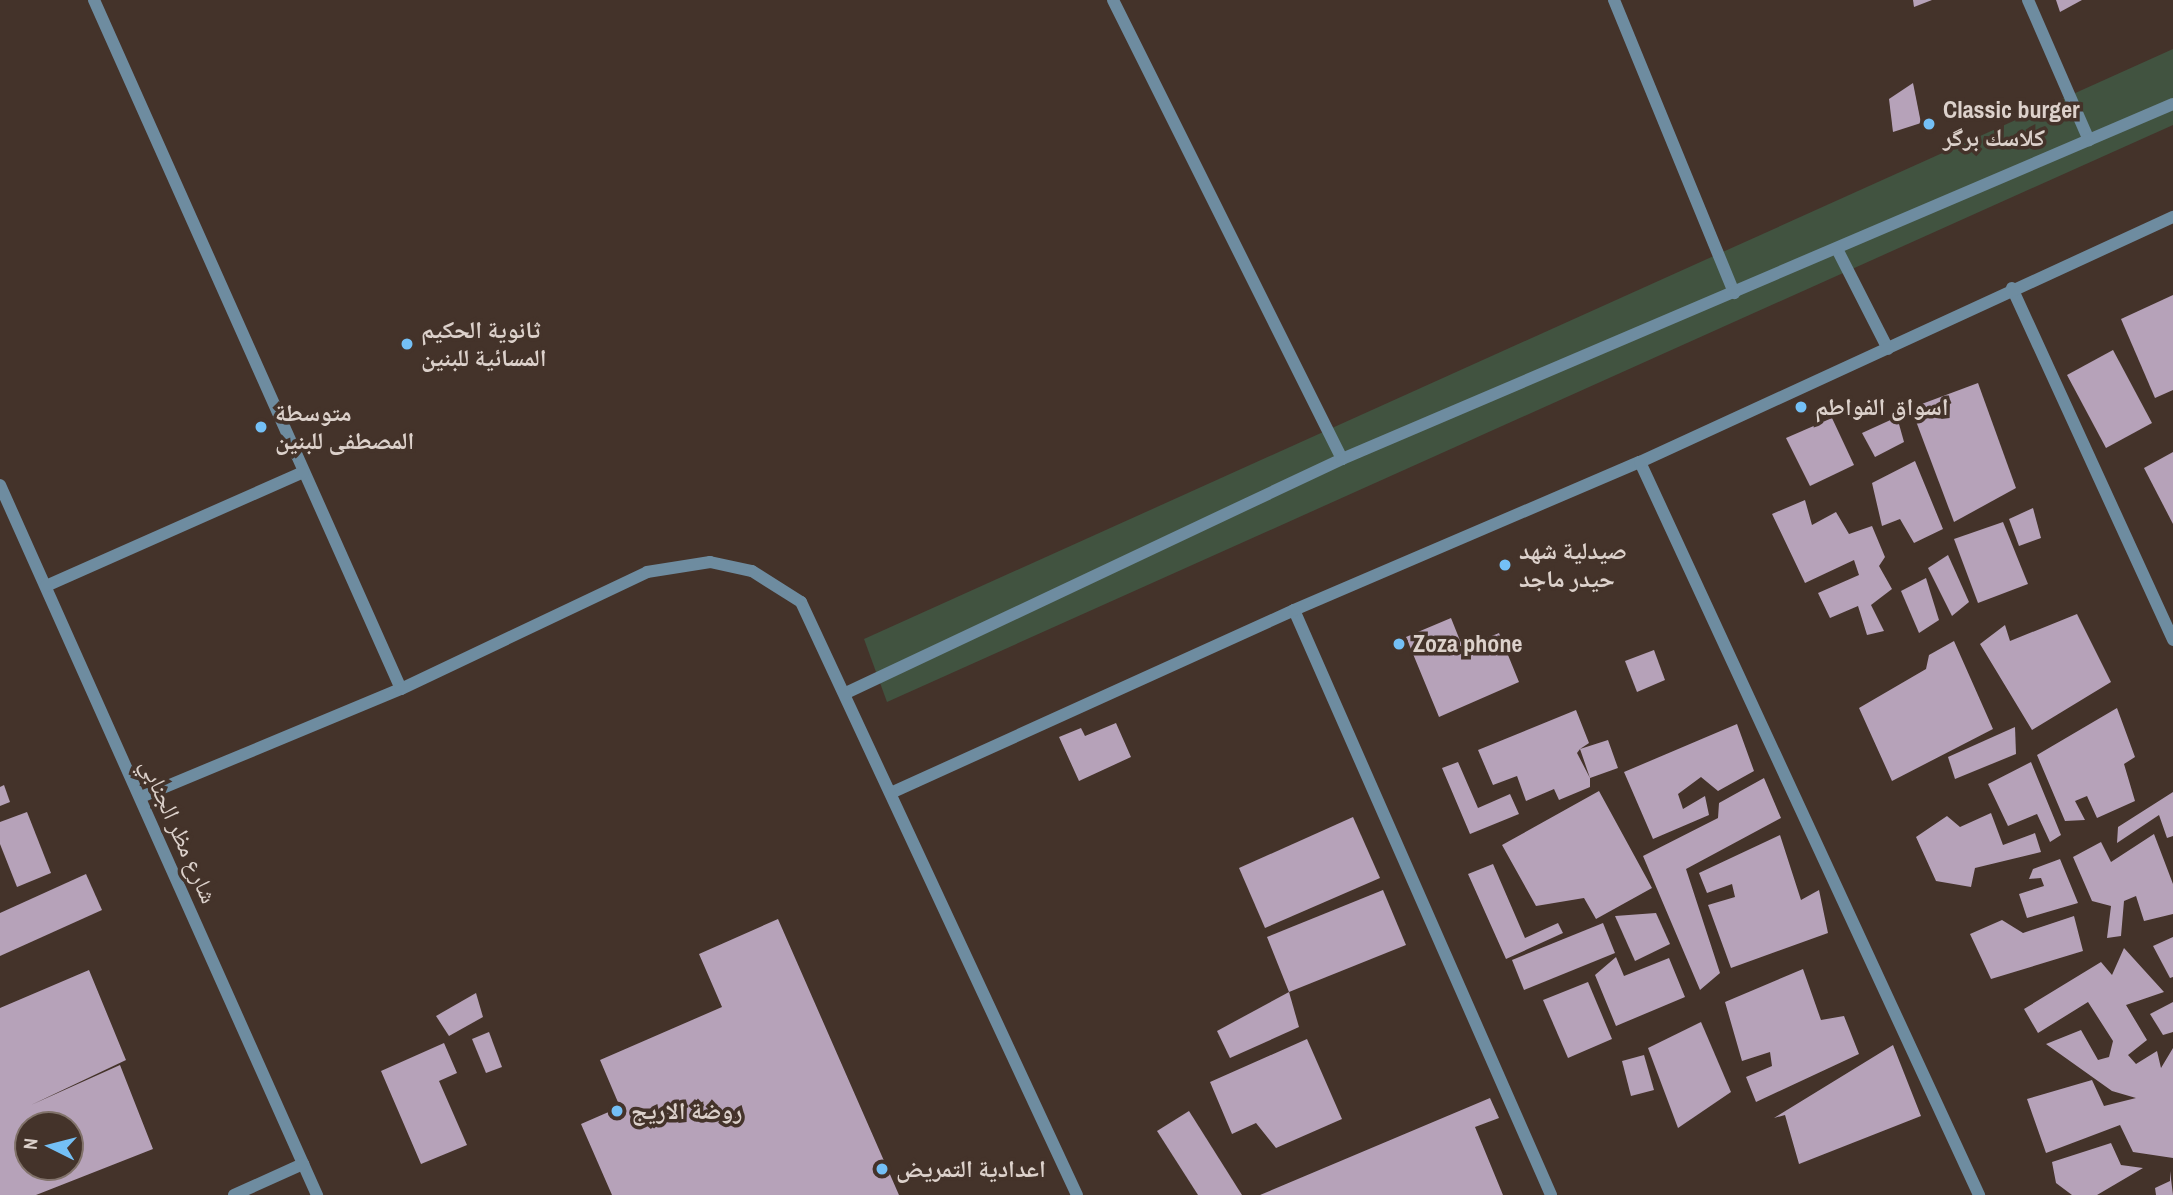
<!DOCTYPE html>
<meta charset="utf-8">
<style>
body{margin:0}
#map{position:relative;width:2173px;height:1195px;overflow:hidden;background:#44332a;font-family:"Archivo Narrow","Noto Naskh Arabic",sans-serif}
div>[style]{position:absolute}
.green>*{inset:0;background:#415340}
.building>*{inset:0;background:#b6a2b9}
.minor>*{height:12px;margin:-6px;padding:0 6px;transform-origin:6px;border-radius:6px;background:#6e8ca0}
.dots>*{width:19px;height:19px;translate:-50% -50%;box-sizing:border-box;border:4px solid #44332a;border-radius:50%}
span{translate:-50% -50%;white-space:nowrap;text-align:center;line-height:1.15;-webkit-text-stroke:7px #44332a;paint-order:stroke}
.poi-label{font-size:24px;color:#dcd1cb;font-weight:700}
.left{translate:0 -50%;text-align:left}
.street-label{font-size:24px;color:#dcd1cb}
.north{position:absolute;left:14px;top:1111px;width:70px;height:70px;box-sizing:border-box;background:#44332a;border:2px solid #81726a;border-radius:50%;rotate:276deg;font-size:19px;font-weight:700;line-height:28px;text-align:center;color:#dcd1cb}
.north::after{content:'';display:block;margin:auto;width:24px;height:32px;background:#74c0f6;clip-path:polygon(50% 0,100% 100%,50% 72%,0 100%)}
</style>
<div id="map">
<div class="green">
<i style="clip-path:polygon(2173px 49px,2173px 125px,887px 702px,864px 639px)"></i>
</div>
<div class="building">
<i style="clip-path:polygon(1913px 0,1932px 0,1914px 7px)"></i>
<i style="clip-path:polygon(2056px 0,2082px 0,2060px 12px)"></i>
<i style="clip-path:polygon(1913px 83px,1921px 123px,1893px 132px,1889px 99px)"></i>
<i style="clip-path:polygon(2173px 295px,2173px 390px,2155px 398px,2121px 319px)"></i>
<i style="clip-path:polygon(2113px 350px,2152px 423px,2106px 448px,2067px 375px)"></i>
<i style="clip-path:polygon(1978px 383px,2016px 488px,1954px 522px,1911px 408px)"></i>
<i style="clip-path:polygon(1897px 417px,1904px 442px,1875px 457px,1862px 433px)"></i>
<i style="clip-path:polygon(1832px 418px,1854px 465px,1810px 486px,1786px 438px)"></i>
<i style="clip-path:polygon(2173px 452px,2173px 524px,2144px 468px)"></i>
<i style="clip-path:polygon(1915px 461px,1943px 529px,1914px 543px,1900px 519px,1882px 526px,1872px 483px)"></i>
<i style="clip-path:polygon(1805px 500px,1812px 525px,1836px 512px,1849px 534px,1872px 526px,1885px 557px,1879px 566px,1892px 589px,1871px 605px,1884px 631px,1867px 635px,1858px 606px,1830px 618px,1818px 593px,1859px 575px,1854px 560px,1805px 583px,1772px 514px)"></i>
<i style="clip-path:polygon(2033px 508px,2041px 538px,2019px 546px,2009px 519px)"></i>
<i style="clip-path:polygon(2003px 522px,2028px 584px,1978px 603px,1954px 539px)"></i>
<i style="clip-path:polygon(1948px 555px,1969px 602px,1952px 616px,1928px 568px)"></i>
<i style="clip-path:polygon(1926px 578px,1939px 620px,1919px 633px,1901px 591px)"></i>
<i style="clip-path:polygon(2077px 614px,2111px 682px,2032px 730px,1980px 644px,2005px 625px,2010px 641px)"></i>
<i style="clip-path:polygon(1451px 618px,1463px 648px,1499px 633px,1519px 682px,1439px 717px,1406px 637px)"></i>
<i style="clip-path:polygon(1954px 641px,1993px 729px,1892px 781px,1859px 708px,1926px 669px,1929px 655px)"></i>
<i style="clip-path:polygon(1654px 650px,1665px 680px,1637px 692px,1625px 661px)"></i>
<i style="clip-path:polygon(2117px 708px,2135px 757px,2124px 764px,2135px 801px,2097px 818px,2087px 796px,2075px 801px,2085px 820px,2065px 821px,2037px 755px)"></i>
<i style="clip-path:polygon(1576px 710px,1589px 743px,1580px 749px,1577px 753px,1590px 778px,1580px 749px,1608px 740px,1618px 768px,1590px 778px,1590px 787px,1559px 800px,1554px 789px,1526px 801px,1517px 776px,1493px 785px,1478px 750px)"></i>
<i style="clip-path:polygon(1116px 723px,1131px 757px,1079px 781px,1059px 737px,1081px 728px,1085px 736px)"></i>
<i style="clip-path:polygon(1737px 724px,1754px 771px,1718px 791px,1701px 777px,1678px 794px,1683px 809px,1705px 796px,1709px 815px,1653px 839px,1624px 772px)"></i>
<i style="clip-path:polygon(2015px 727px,2016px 754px,1955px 779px,1948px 757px)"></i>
<i style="clip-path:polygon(1458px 762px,1478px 808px,1510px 794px,1519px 814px,1470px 834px,1442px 768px)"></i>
<i style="clip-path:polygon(2031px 762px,2061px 835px,2050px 842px,2037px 814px,2008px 826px,1988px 784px)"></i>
<i style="clip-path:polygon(1764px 778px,1781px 818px,1686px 869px,1720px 973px,1700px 990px,1643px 856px,1718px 818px,1719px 803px)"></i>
<i style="clip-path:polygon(4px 785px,10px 802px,0 806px,0 787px)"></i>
<i style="clip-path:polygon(1599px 791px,1652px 888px,1596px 919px,1584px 898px,1536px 906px,1502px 845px)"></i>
<i style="clip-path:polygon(2173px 792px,2173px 836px,2167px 838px,2159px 815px,2117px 843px,2118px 827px)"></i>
<i style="clip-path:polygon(27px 812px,51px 873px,17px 887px,0 844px,0 822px)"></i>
<i style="clip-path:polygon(1991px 813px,2003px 845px,2035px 833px,2041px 852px,1975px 868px,1971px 887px,1936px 881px,1916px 837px,1947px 816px,1960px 827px)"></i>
<i style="clip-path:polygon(1353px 817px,1380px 878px,1265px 928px,1239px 868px)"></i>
<i style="clip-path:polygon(2154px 834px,2173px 884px,2173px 914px,2144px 921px,2136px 896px,2124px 901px,2121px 936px,2107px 938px,2111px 906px,2092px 901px,2073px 857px,2101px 842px,2111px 862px)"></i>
<i style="clip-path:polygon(1780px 835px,1801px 900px,1819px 890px,1828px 933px,1731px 968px,1708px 905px,1735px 897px,1732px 884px,1707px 893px,1699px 873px)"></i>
<i style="clip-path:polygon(2060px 859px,2078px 903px,2027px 918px,2019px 894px,2044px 886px,2041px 878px,2029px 879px,2033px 869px)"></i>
<i style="clip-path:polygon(1493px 864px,1525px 938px,1558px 923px,1563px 933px,1506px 959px,1468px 874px)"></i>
<i style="clip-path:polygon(86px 874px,102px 910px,0 956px,0 913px)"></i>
<i style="clip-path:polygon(1383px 890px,1406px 945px,1289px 992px,1267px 937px)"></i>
<i style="clip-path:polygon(1656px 913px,1670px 944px,1635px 961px,1615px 916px)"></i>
<i style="clip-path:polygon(2074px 916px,2083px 951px,1991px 979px,1970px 934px,2002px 920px,2023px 933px)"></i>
<i style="clip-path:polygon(778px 919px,899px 1195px,612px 1195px,581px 1124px,620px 1107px,600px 1060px,722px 1007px,699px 954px)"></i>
<i style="clip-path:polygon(1603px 923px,1615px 953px,1524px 990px,1512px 960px)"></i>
<i style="clip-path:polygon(2173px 937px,2173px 977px,2170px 978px,2153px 946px)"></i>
<i style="clip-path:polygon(2124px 948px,2164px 992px,2126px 1005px,2147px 1040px,2128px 1055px,2136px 1064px,2157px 1051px,2161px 1068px,2173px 1048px,2173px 1158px,2133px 1152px,2120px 1125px,2046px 1153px,2027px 1099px,2092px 1080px,2104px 1106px,2136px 1098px,2112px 1091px,2046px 1044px,2081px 1030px,2098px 1060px,2109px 1057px,2113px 1041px,2088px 1002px,2038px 1033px,2024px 1009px,2101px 962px,2112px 975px)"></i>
<i style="clip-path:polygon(1616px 957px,1624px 976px,1669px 958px,1685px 997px,1616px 1026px,1595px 975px)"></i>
<i style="clip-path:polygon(1803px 969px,1821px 1020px,1844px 1016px,1859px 1054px,1756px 1102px,1746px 1077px,1772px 1066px,1770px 1052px,1742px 1061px,1725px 1002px)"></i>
<i style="clip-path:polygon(evenodd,89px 970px,126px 1060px,31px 1105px,120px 1065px,153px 1149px,36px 1195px,0 1195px,0 1008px,89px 970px,28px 1125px,70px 1125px,70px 1167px,28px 1167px,28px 1125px)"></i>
<i style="clip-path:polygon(1588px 982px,1612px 1039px,1568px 1058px,1543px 1000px)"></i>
<i style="clip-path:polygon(1289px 992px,1299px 1027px,1230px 1058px,1217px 1031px)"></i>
<i style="clip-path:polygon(476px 993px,483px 1017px,449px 1036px,436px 1016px)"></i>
<i style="clip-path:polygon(2173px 1002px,2173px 1032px,2163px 1035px,2150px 1014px)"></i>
<i style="clip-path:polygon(1701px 1022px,1731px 1092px,1678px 1128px,1648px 1048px)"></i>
<i style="clip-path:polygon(489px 1032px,502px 1067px,486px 1073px,472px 1039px)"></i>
<i style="clip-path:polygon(1307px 1039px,1342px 1119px,1276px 1148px,1256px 1123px,1232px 1134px,1210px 1082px)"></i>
<i style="clip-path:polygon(444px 1043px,457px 1073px,439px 1081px,467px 1145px,421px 1164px,381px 1071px)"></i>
<i style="clip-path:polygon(1893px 1045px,1921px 1116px,1799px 1164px,1785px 1115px,1774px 1118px)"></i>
<i style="clip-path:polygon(1644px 1055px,1654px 1090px,1631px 1096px,1622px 1061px)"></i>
<i style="clip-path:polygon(1490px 1098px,1499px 1118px,1475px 1127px,1503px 1195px,1260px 1195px)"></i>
<i style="clip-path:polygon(1189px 1111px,1242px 1195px,1198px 1195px,1157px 1131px)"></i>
<i style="clip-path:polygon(2111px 1143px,2121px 1165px,2143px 1168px,2097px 1195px,2072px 1195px,2056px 1183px,2052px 1162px)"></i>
<i style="clip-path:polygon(2170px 1171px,2173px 1195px,2156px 1195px,2155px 1188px,2170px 1181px)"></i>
</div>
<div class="minor">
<i style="left:94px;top:0;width:754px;rotate:65.98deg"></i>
<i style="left:1113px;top:0;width:513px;rotate:63.48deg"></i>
<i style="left:1614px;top:0;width:317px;rotate:67.7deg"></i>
<i style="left:2028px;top:0;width:153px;rotate:66.5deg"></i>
<i style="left:1837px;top:249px;width:112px;rotate:63deg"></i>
<i style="left:2012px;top:288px;width:387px;rotate:65.4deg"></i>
<i style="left:1640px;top:462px;width:808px;rotate:65.18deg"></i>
<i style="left:0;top:485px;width:778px;rotate:65.94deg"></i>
<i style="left:46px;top:586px;width:281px;rotate:-23.9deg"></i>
<i style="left:1294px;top:610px;width:639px;rotate:66.28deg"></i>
<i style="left:848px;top:692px;width:546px;rotate:-25.25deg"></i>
<i style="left:1342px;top:459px;width:904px;rotate:-23.13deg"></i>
<i style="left:893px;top:792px;width:440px;rotate:-24.4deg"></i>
<i style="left:1294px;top:610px;width:376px;rotate:-23.2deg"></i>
<i style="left:1640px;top:462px;width:587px;rotate:-24.69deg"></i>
<i style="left:141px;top:797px;width:282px;rotate:-22.6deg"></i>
<i style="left:401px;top:689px;width:272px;rotate:-25.4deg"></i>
<i style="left:647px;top:572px;width:64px;rotate:-9deg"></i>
<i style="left:710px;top:562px;width:43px;rotate:12.1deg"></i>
<i style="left:752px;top:571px;width:58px;rotate:32.3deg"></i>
<i style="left:801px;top:602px;width:654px;rotate:65.04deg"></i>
<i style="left:234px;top:1195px;width:76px;rotate:-24.2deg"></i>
</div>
<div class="dots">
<i style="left:1929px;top:124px;background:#74c0f6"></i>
<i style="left:407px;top:344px;background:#74c0f6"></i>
<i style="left:1801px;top:407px;background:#74c0f6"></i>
<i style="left:261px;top:427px;background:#74c0f6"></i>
<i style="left:1505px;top:565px;background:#74c0f6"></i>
<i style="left:1399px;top:644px;background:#74c0f6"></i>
<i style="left:617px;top:1111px;background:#74c0f6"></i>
<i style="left:882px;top:1169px;background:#74c0f6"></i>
</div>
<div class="poi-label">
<span class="left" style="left:1943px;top:124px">Classic burger<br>كلاسك برگر</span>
<span class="left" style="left:421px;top:344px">ثانوية الحكيم<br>المسائية للبنين</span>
<span class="left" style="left:1815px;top:407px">اسواق الفواطم</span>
<span class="left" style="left:275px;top:427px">متوسطة<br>المصطفى للبنين</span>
<span class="left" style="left:1519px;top:565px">صيدلية شهد<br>حيدر ماجد</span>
<span class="left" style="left:1413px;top:644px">Zoza phone</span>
<span class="left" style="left:631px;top:1111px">روضة الاريج</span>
<span class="left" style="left:896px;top:1169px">اعدادية التمريض</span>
</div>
<div class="street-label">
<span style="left:179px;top:831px;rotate:66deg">شارع مظر الجنابي</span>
</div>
<div class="north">N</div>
</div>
